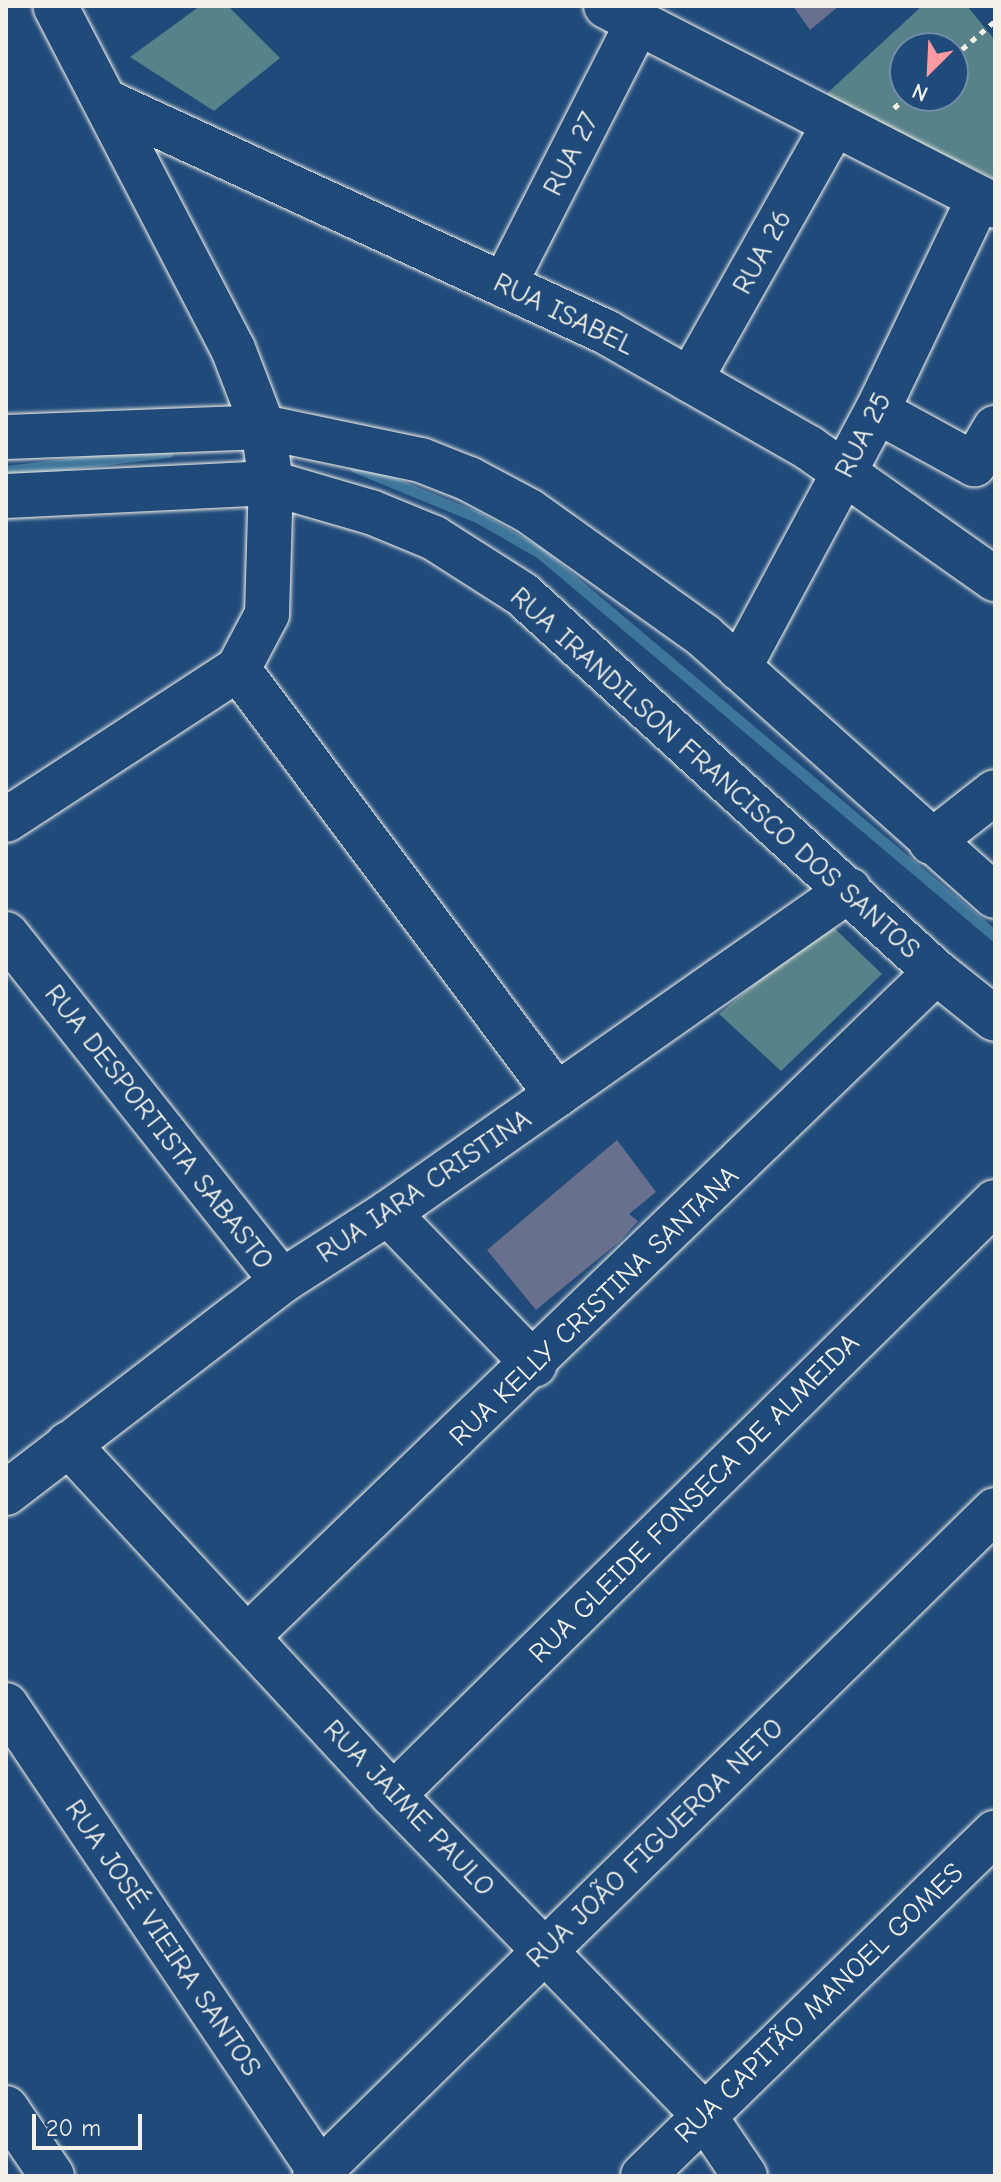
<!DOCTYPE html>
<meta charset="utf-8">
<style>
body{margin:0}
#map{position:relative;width:1001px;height:2182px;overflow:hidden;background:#1f4a7a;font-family:"Comic Neue",sans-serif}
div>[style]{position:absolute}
.green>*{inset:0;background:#588289}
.stream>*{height:11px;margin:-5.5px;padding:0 5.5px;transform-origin:5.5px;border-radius:5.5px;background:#3e759a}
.building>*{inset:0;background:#69708e}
.path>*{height:5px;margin-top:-2.5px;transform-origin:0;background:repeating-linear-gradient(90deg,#f4f1e8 0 6px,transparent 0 12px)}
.roads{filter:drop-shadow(0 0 2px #f4f1e8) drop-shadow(0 0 2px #f4f1e8)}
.minor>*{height:44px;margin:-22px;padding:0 22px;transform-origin:22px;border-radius:22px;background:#1f4a7a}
span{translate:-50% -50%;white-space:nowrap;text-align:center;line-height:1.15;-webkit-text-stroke:6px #1f4a7a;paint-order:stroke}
.street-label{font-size:28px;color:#f4f1e8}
.frame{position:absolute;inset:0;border:8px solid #f4f1e8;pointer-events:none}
.north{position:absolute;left:889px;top:32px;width:80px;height:80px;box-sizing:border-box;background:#1f4a7a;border:2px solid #748da6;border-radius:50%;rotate:204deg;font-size:22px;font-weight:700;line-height:32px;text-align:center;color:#f4f1e8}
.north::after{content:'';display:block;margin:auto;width:28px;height:36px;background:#ff9aa2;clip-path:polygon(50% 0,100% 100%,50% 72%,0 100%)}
.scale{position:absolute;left:32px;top:2114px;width:110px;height:36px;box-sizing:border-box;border:4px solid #f4f1e8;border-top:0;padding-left:10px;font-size:24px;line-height:28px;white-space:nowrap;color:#f4f1e8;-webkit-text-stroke:6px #1f4a7a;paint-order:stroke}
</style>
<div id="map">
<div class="green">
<i style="clip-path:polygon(200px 6px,228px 6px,280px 58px,214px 111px,130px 57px)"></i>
<i style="clip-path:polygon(evenodd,922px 6px,967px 6px,995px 40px,995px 179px,823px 97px,922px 6px,905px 48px,953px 48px,953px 96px,905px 96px,905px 48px)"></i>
<i style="clip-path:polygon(828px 922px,882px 974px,781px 1071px,719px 1014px)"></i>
</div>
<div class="stream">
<i style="left:355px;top:467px;width:132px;rotate:22.3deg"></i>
<i style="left:477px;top:517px;width:73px;rotate:29.7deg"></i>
<i style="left:540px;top:553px;width:595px;rotate:40.09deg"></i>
<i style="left:6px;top:471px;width:163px;rotate:-6.7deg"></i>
</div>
<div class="building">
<i style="clip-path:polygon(793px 6px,839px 6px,810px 30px)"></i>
<i style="clip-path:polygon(617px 1140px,656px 1192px,629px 1214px,638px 1221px,620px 1241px,536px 1310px,487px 1250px)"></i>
</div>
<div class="path">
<i style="left:953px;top:57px;width:55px;rotate:-40.6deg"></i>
<i style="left:894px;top:108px;width:18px;rotate:-41deg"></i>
</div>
<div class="roads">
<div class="minor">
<i style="left:606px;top:6px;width:437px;rotate:27.2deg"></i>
<i style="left:105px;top:101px;width:552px;rotate:24.75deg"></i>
<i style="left:606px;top:332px;width:234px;rotate:29.7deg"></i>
<i style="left:809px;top:448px;width:228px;rotate:35.2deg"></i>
<i style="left:504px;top:285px;width:295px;rotate:-63deg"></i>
<i style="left:690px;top:380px;width:294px;rotate:-60.6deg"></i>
<i style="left:877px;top:411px;width:111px;rotate:28.7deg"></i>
<i style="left:974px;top:464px;width:42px;rotate:-59.7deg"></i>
<i style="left:6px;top:437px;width:257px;rotate:-2.2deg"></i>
<i style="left:263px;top:427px;width:161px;rotate:11.8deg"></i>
<i style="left:421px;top:460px;width:52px;rotate:21.6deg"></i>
<i style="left:469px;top:479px;width:68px;rotate:28.1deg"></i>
<i style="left:529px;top:511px;width:215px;rotate:35.5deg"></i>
<i style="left:704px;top:636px;width:390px;rotate:41.8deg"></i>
<i style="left:6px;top:496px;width:265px;rotate:-2.8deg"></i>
<i style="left:271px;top:483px;width:104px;rotate:16.2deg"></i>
<i style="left:371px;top:512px;width:68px;rotate:22.4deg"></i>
<i style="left:434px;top:538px;width:104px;rotate:32.5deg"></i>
<i style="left:522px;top:594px;width:561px;rotate:42.4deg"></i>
<i style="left:936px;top:972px;width:75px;rotate:38.5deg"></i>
<i style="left:739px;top:668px;width:292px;rotate:-61.8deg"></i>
<i style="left:877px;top:411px;width:236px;rotate:-64.4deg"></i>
<i style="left:238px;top:669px;width:532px;rotate:53.17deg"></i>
<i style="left:6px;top:820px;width:277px;rotate:-33.1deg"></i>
<i style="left:238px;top:669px;width:62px;rotate:-62.2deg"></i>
<i style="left:267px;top:614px;width:131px;rotate:-88.3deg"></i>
<i style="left:271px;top:483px;width:57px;rotate:-98.1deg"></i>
<i style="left:263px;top:427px;width:84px;rotate:-111deg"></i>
<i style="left:233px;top:349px;width:386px;rotate:-117.4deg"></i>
<i style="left:931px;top:842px;width:81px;rotate:-38deg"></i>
<i style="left:6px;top:934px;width:443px;rotate:51.5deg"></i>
<i style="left:388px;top:1213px;width:211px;rotate:46deg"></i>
<i style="left:68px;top:1444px;width:478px;rotate:47.2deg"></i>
<i style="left:393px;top:1795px;width:445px;rotate:45.8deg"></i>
<i style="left:703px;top:2114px;width:75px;rotate:55.9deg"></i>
<i style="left:6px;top:1493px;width:348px;rotate:-37.5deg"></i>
<i style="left:282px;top:1281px;width:126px;rotate:-32.7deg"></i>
<i style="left:388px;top:1213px;width:563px;rotate:-35.02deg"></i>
<i style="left:248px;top:1636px;width:956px;rotate:-43.98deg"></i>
<i style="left:6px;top:1705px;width:562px;rotate:56.03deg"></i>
<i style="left:393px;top:1795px;width:845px;rotate:-44.57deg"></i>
<i style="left:6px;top:2108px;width:82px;rotate:55.9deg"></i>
<i style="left:315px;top:2176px;width:952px;rotate:-44.4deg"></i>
<i style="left:643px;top:2176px;width:492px;rotate:-44.3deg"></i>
</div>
</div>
<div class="street-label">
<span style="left:571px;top:154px;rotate:-63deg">RUA 27</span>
<span style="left:762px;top:252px;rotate:-61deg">RUA 26</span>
<span style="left:564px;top:314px;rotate:26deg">RUA ISABEL</span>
<span style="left:863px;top:435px;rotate:-63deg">RUA 25</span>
<span style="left:715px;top:773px;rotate:42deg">RUA IRANDILSON FRANCISCO DOS SANTOS</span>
<span style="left:159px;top:1127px;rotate:52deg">RUA DESPORTISTA SABASTO</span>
<span style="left:424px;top:1186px;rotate:-34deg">RUA IARA CRISTINA</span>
<span style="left:594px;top:1306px;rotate:-44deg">RUA KELLY CRISTINA SANTANA</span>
<span style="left:694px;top:1498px;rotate:-45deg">RUA GLEIDE FONSECA DE ALMEIDA</span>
<span style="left:409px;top:1808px;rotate:46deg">RUA JAIME PAULO</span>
<span style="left:655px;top:1843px;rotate:-44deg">RUA JOÃO FIGUEROA NETO</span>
<span style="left:163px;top:1938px;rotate:56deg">RUA JOSÉ VIEIRA SANTOS</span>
<span style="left:819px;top:2003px;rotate:-44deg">RUA CAPITÃO MANOEL GOMES</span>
</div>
<div class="frame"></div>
<div class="north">N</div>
<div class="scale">20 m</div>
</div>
